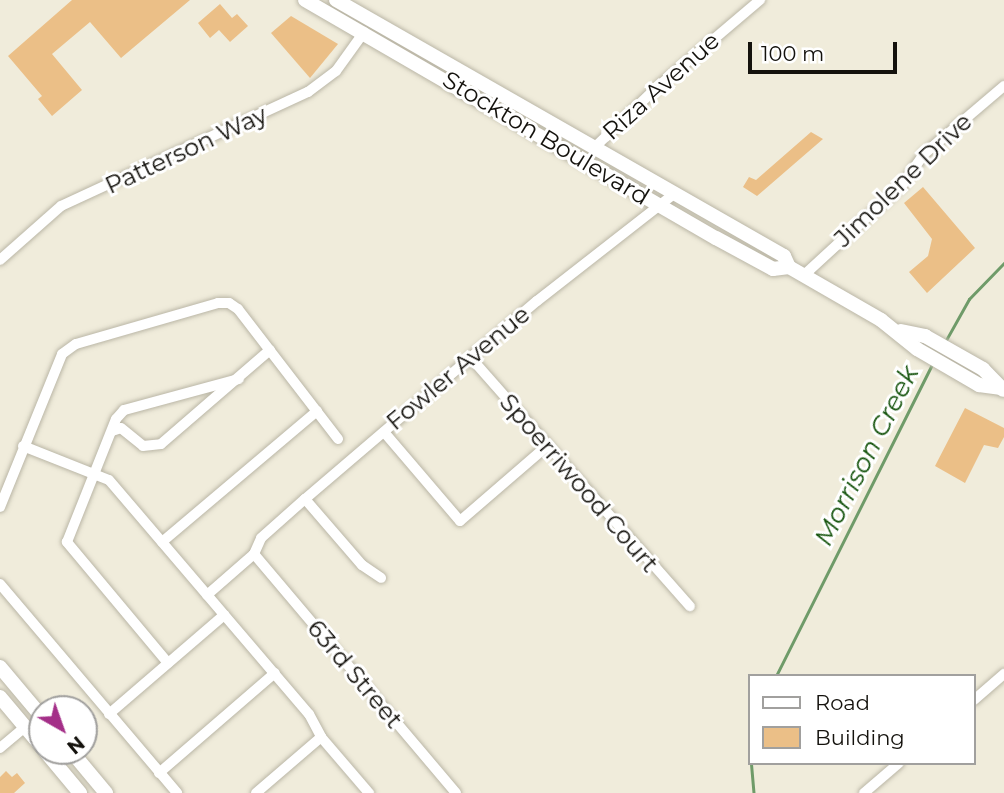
<!DOCTYPE html>
<style>
body{margin:0}
#map{position:relative;width:1004px;height:793px;overflow:hidden;background:#f0ecdb;font-family:Montserrat,sans-serif}
div>[style]{position:absolute}
.stream>*{height:2.5px;margin:-1.25px;padding:0 1.25px;transform-origin:1.25px;border-radius:1.25px;background:#6f9b69}
.building>*{inset:0;background:#ebbf87}
.roads{filter:drop-shadow(0 0 2px #bab6a6) drop-shadow(0 0 2px #bab6a6)}
.street>*{height:10px;margin:-5px;padding:0 5px;transform-origin:5px;border-radius:5px;background:#fff}
.secondary>*{height:14px;margin:-7px;padding:0 7px;transform-origin:7px;border-radius:7px;background:#fff}
span{translate:-50% -50%;white-space:nowrap;text-align:center;line-height:1.15;-webkit-text-stroke:6px #fff;paint-order:stroke}
.street-label{font-size:24px;color:#14120d}
.water-label{font-size:26px;color:#17550f;font-style:italic}
.legend{position:absolute;left:748px;top:674px;width:228px;height:91px;box-sizing:border-box;background:#fff;border:2px solid #a1a09e;margin:0;padding:9px 12px;list-style:none;font-size:21px;color:#14120d}
.legend li{display:flex;align-items:center;gap:14px;height:35px}
.legend b{width:35px;border:2px solid #a1a09e}
.north{position:absolute;left:28px;top:695px;width:70px;height:70px;box-sizing:border-box;background:#fff;border:2px solid #a1a09e;border-radius:50%;rotate:140deg;font-size:19px;font-weight:700;line-height:28px;text-align:center;color:#14120d}
.north::after{content:'';display:block;margin:auto;width:24px;height:32px;background:#a42f88;clip-path:polygon(50% 0,100% 100%,50% 72%,0 100%)}
.scale{position:absolute;left:748px;top:42px;width:149px;height:32px;box-sizing:border-box;border:4px solid #14120d;border-top:0;padding-left:9px;font-size:21px;line-height:24px;white-space:nowrap;color:#14120d;-webkit-text-stroke:5px #fff;paint-order:stroke}
</style>
<div id="map">
<div class="stream">
<i style="left:945px;top:342px;width:49px;rotate:-60.8deg"></i>
<i style="left:969px;top:299px;width:50px;rotate:-45.8deg"></i>
<i style="left:776px;top:676px;width:350px;rotate:-63.4deg"></i>
<i style="left:750px;top:747px;width:46px;rotate:85deg"></i>
</div>
<div class="building">
<i style="clip-path:polygon(72px 0,190px 0,121px 58px,90px 22px,52px 54px,82px 90px,52px 116px,38px 99px,42px 96px,8px 56px)"></i>
<i style="clip-path:polygon(220px 4px,232px 18px,237px 14px,248px 26px,230px 42px,219px 30px,210px 38px,198px 23px)"></i>
<i style="clip-path:polygon(291px 16px,338px 44px,310px 78px,271px 33px)"></i>
<i style="clip-path:polygon(811px 132px,823px 139px,757px 196px,743px 187px,749px 177px,756px 180px)"></i>
<i style="clip-path:polygon(923px 187px,975px 248px,927px 293px,909px 272px,928px 256px,932px 239px,904px 203px)"></i>
<i style="clip-path:polygon(965px 408px,1004px 428px,1004px 437px,998px 448px,984px 445px,965px 483px,935px 466px)"></i>
<i style="clip-path:polygon(6px 771px,12px 777px,17px 773px,25px 783px,14px 793px,0 793px,0 777px)"></i>
</div>
<div class="roads">
<div class="street">
<i style="left:596px;top:146px;width:82px;rotate:-44deg"></i>
<i style="left:655px;top:89px;width:138px;rotate:-40.3deg"></i>
<i style="left:0;top:260px;width:81px;rotate:-41.5deg"></i>
<i style="left:61px;top:206px;width:272px;rotate:-24.8deg"></i>
<i style="left:308px;top:92px;width:35px;rotate:-37deg"></i>
<i style="left:336px;top:71px;width:48px;rotate:-54.3deg"></i>
<i style="left:803px;top:276px;width:136px;rotate:-42.6deg"></i>
<i style="left:903px;top:184px;width:37px;rotate:-55deg"></i>
<i style="left:924px;top:154px;width:105px;rotate:-40.4deg"></i>
<i style="left:471px;top:358px;width:331px;rotate:48.6deg"></i>
<i style="left:112px;top:431px;width:9px;rotate:-18deg"></i>
<i style="left:121px;top:428px;width:28px;rotate:39deg"></i>
<i style="left:143px;top:446px;width:18px;rotate:-6deg"></i>
<i style="left:161px;top:444px;width:144px;rotate:-40.8deg"></i>
<i style="left:384px;top:432px;width:117px;rotate:49.5deg"></i>
<i style="left:460px;top:521px;width:115px;rotate:-40.8deg"></i>
<i style="left:23px;top:446px;width:92px;rotate:21.6deg"></i>
<i style="left:109px;top:480px;width:308px;rotate:49.5deg"></i>
<i style="left:309px;top:714px;width:26px;rotate:62deg"></i>
<i style="left:321px;top:737px;width:74px;rotate:49.4deg"></i>
<i style="left:305px;top:499px;width:87px;rotate:49.2deg"></i>
<i style="left:362px;top:565px;width:23px;rotate:34deg"></i>
<i style="left:0;top:507px;width:165px;rotate:-67.9deg"></i>
<i style="left:62px;top:354px;width:17px;rotate:-36deg"></i>
<i style="left:76px;top:344px;width:148px;rotate:-16.1deg"></i>
<i style="left:218px;top:303px;width:11px"></i>
<i style="left:229px;top:303px;width:11px;rotate:34deg"></i>
<i style="left:238px;top:309px;width:164px;rotate:52.4deg"></i>
<i style="left:162px;top:542px;width:203px;rotate:-40.2deg"></i>
<i style="left:254px;top:554px;width:17px;rotate:-66deg"></i>
<i style="left:261px;top:538px;width:59px;rotate:-41.6deg"></i>
<i style="left:305px;top:499px;width:305px;rotate:-40.5deg"></i>
<i style="left:537px;top:301px;width:174px;rotate:-38deg"></i>
<i style="left:254px;top:554px;width:313px;rotate:49.8deg"></i>
<i style="left:0;top:584px;width:274px;rotate:49.7deg"></i>
<i style="left:207px;top:595px;width:62px;rotate:-41.1deg"></i>
<i style="left:168px;top:663px;width:158px;rotate:-129.9deg"></i>
<i style="left:67px;top:542px;width:132px;rotate:-68.3deg"></i>
<i style="left:116px;top:419px;width:12px;rotate:-48deg"></i>
<i style="left:124px;top:410px;width:119px;rotate:-15.1deg"></i>
<i style="left:974px;top:700px;width:40px;rotate:-41deg"></i>
<i style="left:109px;top:714px;width:152px;rotate:-40.7deg"></i>
<i style="left:0;top:748px;width:33px;rotate:-40deg"></i>
<i style="left:159px;top:773px;width:153px;rotate:-40.8deg"></i>
<i style="left:256px;top:793px;width:86px;rotate:-40.7deg"></i>
<i style="left:864px;top:793px;width:46px;rotate:-40.6deg"></i>
</div>
<div class="secondary">
<i style="left:305px;top:0;width:475px;rotate:30.1deg"></i>
<i style="left:716px;top:238px;width:65px;rotate:28.5deg"></i>
<i style="left:773px;top:269px;width:16px;rotate:-7deg"></i>
<i style="left:789px;top:267px;width:106px;rotate:29.9deg"></i>
<i style="left:881px;top:320px;width:46px;rotate:38.9deg"></i>
<i style="left:917px;top:349px;width:72px;rotate:30.1deg"></i>
<i style="left:979px;top:385px;width:21px;rotate:8deg"></i>
<i style="left:336px;top:0;width:516px;rotate:29.74deg"></i>
<i style="left:784px;top:256px;width:12px;rotate:66deg"></i>
<i style="left:901px;top:331px;width:25px;rotate:12deg"></i>
<i style="left:925px;top:336px;width:67px;rotate:29.6deg"></i>
<i style="left:983px;top:369px;width:29px;rotate:46deg"></i>
<i style="left:0;top:667px;width:65px;rotate:50deg"></i>
<i style="left:0;top:697px;width:65px;rotate:50deg"></i>
<i style="left:45px;top:751px;width:55px;rotate:50.2deg"></i>
<i style="left:71px;top:751px;width:55px;rotate:50.2deg"></i>
</div>
</div>
<div class="street-label">
<span style="left:661px;top:86px;rotate:-42deg">Riza Avenue</span>
<span style="left:546px;top:138px;rotate:31deg">Stockton Boulevard</span>
<span style="left:186px;top:150px;rotate:-25deg">Patterson Way</span>
<span style="left:903px;top:180px;rotate:-44deg">Jimolene Drive</span>
<span style="left:458px;top:368px;rotate:-40deg">Fowler Avenue</span>
<span style="left:579px;top:483px;rotate:49deg">Spoerriwood Court</span>
<span style="left:355px;top:674px;rotate:50deg">63rd Street</span>
</div>
<div class="water-label">
<span style="left:867px;top:456px;rotate:-63deg">Morrison Creek</span>
</div>
<ul class="legend">
<li><b style="height:9px;background:#fff"></b>Road</li>
<li><b style="height:19px;background:#ebbf87"></b>Building</li>
</ul>
<div class="north">N</div>
<div class="scale">100 m</div>
</div>
